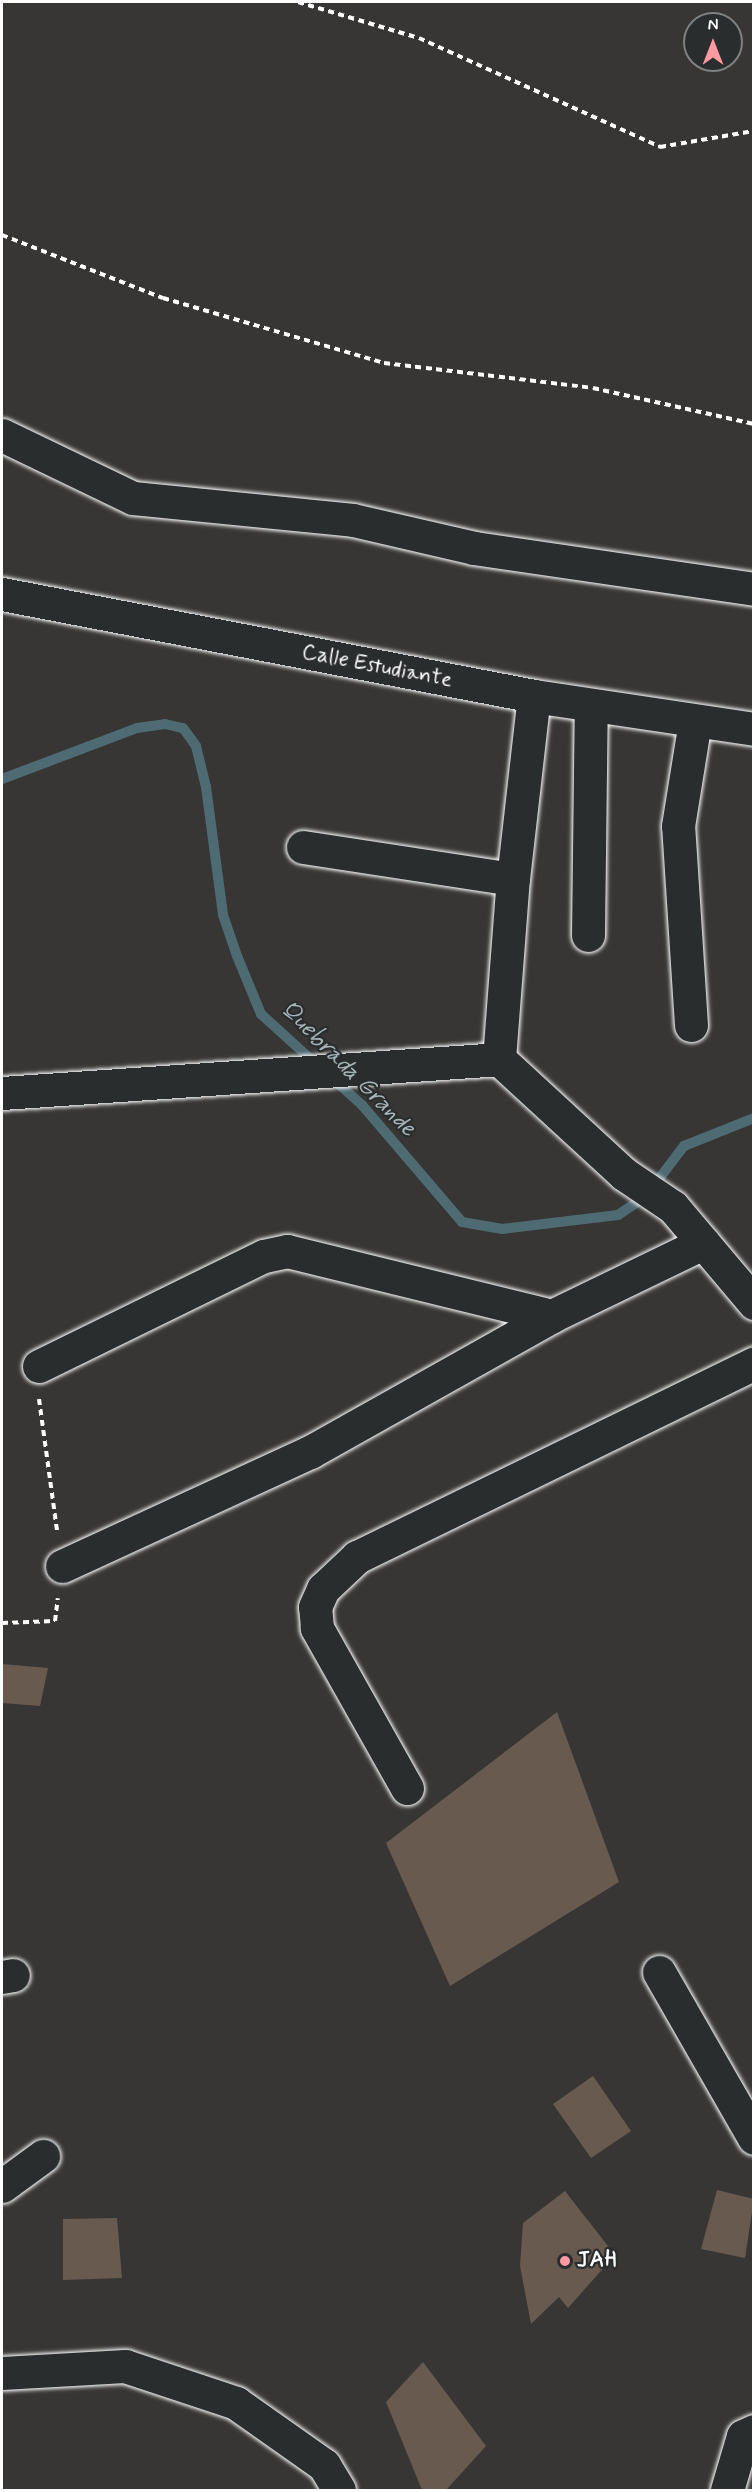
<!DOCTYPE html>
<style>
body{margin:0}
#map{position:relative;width:755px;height:2492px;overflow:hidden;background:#373635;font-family:Mynerve,sans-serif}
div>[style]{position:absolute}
.stream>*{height:10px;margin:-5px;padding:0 5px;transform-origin:5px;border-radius:5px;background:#4e6a72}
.building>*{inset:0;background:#695a50}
.path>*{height:4px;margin-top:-2px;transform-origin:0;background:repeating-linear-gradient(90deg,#fff 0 6px,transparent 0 10.5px)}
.roads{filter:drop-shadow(0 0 2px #fff) drop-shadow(0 0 2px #fff)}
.minor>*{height:33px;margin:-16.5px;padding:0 16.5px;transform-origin:16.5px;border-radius:16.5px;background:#2a2d2e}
.dots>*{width:16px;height:16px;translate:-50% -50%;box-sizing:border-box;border:3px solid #2a2d2e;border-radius:50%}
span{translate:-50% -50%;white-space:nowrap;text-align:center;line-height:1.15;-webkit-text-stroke:4.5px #2a2d2e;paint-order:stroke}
.street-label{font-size:22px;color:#fff}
.poi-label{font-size:22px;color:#fff;font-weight:700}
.left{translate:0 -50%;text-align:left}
.water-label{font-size:24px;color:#a6b4b8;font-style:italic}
.frame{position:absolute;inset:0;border:3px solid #fff;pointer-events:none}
.north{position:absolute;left:683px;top:12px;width:60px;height:60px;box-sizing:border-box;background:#2a2d2e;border:2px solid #7f8182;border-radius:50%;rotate:0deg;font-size:16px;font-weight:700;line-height:24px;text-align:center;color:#fff}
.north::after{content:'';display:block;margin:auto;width:21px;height:27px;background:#ff9aa2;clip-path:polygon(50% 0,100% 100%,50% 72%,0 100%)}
</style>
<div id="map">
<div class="stream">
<i style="left:2px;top:779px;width:144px;rotate:-20.7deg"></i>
<i style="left:137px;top:728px;width:28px;rotate:-8deg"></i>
<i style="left:165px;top:724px;width:18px;rotate:13deg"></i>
<i style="left:183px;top:728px;width:22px;rotate:54deg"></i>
<i style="left:196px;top:746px;width:42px;rotate:76.3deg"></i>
<i style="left:206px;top:787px;width:129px;rotate:82.4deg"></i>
<i style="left:223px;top:915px;width:43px;rotate:71.1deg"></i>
<i style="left:237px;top:956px;width:63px;rotate:67.5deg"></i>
<i style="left:261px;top:1014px;width:76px;rotate:42.3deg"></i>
<i style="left:331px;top:1077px;width:42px;rotate:42.1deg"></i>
<i style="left:362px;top:1105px;width:154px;rotate:49.5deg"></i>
<i style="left:462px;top:1222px;width:41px;rotate:9.9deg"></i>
<i style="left:502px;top:1229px;width:117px;rotate:-6.9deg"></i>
<i style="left:618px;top:1215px;width:34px;rotate:-34deg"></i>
<i style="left:646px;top:1196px;width:63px;rotate:-52.8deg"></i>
<i style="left:684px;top:1146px;width:75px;rotate:-21.8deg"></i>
</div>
<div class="building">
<i style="clip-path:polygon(2px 1664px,48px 1668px,40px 1706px,2px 1703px)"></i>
<i style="clip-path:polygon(557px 1712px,619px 1882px,450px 1986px,386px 1843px)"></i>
<i style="clip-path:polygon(593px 2076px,631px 2131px,591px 2158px,553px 2104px)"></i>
<i style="clip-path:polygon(717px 2190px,754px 2199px,745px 2258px,701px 2249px)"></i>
<i style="clip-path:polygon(565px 2191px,615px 2255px,568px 2308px,559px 2297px,531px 2324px,520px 2266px,523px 2223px)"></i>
<i style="clip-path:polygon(117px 2218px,122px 2278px,63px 2280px,63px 2219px)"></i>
<i style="clip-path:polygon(423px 2362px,486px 2446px,446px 2490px,422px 2490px,386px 2402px)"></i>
</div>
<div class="path">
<i style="left:298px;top:2px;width:126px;rotate:16.6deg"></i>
<i style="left:419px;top:38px;width:265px;rotate:24.3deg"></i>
<i style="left:660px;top:147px;width:95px;rotate:-9.7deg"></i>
<i style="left:2px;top:235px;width:173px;rotate:21.4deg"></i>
<i style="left:163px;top:298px;width:230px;rotate:16.4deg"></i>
<i style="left:384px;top:363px;width:210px;rotate:6.8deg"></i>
<i style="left:593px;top:388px;width:165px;rotate:12.6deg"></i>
<i style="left:39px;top:1399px;width:133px;rotate:82.2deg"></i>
<i style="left:2px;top:1623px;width:53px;rotate:-2.2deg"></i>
<i style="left:55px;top:1621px;width:23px;rotate:-83deg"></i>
</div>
<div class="roads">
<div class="minor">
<i style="left:2px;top:435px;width:145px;rotate:25.7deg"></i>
<i style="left:133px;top:498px;width:221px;rotate:5.7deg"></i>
<i style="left:353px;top:520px;width:124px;rotate:13deg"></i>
<i style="left:474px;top:548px;width:283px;rotate:8.3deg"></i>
<i style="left:2px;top:594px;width:542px;rotate:10.85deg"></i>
<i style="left:534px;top:696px;width:222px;rotate:8.5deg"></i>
<i style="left:303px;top:847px;width:212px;rotate:8.7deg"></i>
<i style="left:588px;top:935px;width:230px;rotate:-89.3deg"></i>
<i style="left:691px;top:1025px;width:199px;rotate:-93.7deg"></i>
<i style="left:678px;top:826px;width:106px;rotate:-80.8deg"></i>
<i style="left:499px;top:1059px;width:181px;rotate:-85.6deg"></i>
<i style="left:513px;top:879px;width:184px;rotate:-83.5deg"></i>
<i style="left:2px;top:1093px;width:498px;rotate:-3.9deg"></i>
<i style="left:499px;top:1059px;width:170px;rotate:42.6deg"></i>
<i style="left:624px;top:1174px;width:59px;rotate:34deg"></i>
<i style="left:673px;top:1207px;width:126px;rotate:49.8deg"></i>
<i style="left:39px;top:1366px;width:250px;rotate:-26.1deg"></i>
<i style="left:264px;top:1256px;width:24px;rotate:-12deg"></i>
<i style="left:287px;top:1251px;width:273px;rotate:13.8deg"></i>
<i style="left:62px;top:1566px;width:273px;rotate:-24.7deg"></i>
<i style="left:310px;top:1452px;width:278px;rotate:-29.3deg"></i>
<i style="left:552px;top:1316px;width:168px;rotate:-25.8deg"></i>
<i style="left:407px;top:1788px;width:184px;rotate:-119.4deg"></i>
<i style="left:317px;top:1628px;width:21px;rotate:-95deg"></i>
<i style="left:315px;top:1607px;width:20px;rotate:-66deg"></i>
<i style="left:323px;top:1589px;width:47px;rotate:-43.3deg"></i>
<i style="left:357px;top:1557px;width:442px;rotate:-26deg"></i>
<i style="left:659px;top:1972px;width:191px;rotate:60.2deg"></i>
<i style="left:2px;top:1977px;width:11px;rotate:-10deg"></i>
<i style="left:2px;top:2186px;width:51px;rotate:-36.2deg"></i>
<i style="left:2px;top:2373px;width:123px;rotate:-3.3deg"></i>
<i style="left:125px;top:2366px;width:117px;rotate:18.4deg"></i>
<i style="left:236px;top:2403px;width:108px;rotate:35.2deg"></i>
<i style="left:324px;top:2465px;width:29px;rotate:59deg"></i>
<i style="left:727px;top:2490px;width:56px;rotate:-73.5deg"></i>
<i style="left:743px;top:2436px;width:12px;rotate:-24deg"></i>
</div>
</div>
<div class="dots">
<i style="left:565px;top:2261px;background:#ff9aa2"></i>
</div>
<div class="street-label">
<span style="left:377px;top:667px;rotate:11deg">Calle Estudiante</span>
</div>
<div class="poi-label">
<span class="left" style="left:577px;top:2261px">JAH</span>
</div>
<div class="water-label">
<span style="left:348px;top:1069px;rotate:45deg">Quebrada Grande</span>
</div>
<div class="frame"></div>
<div class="north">N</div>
</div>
